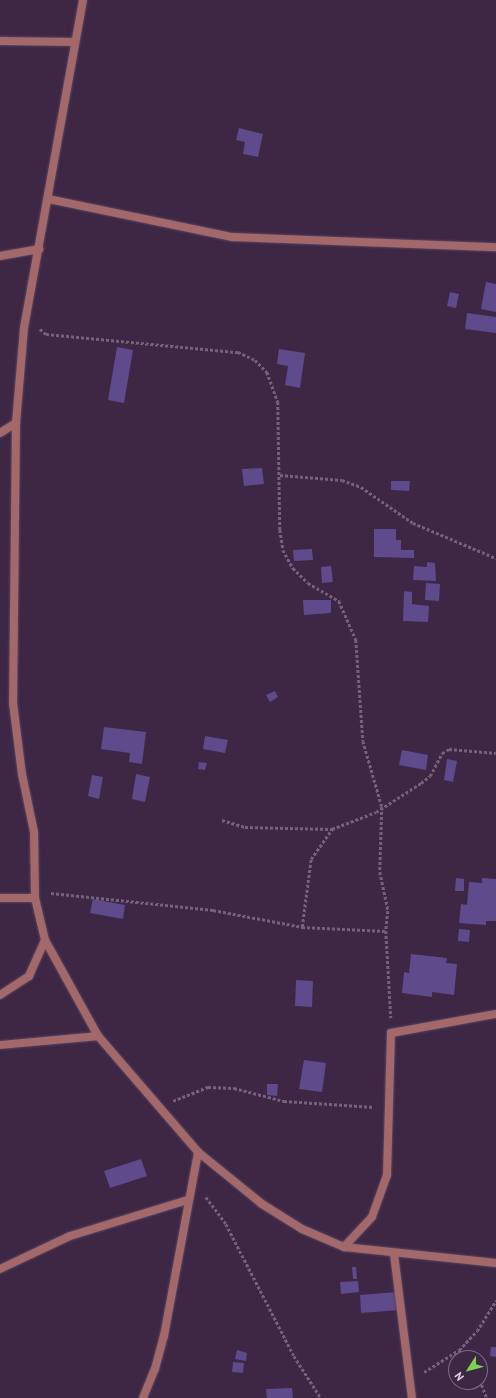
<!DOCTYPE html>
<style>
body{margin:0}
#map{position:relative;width:496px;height:1398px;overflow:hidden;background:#3d2744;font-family:"PT Sans",sans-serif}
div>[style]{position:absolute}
.building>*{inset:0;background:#5f4a8b}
.path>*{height:2.5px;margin-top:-1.25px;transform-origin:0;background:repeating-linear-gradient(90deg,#74617b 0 3px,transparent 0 5px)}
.roads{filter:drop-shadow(0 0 1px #5a4661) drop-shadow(0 0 1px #5a4661)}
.street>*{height:8px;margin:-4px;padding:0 4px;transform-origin:4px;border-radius:4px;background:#a2686a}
span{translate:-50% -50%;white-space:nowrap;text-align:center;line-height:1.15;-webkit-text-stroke:3.5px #3d2744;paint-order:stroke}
.north{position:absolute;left:448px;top:1350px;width:40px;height:40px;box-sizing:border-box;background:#3d2744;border:1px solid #7e6b84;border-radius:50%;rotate:234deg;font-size:11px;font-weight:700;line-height:16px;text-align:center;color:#e0d2e5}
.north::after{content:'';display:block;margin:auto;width:14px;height:18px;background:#7cd155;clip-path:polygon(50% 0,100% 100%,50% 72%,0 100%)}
</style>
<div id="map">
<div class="building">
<i style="clip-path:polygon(239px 128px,263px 134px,258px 157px,243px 154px,245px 142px,236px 140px)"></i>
<i style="clip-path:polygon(486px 282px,496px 284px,496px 312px,481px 309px)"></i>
<i style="clip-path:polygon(450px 292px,459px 294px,456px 308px,447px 306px)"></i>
<i style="clip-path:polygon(467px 313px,496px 317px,496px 333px,465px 329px)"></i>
<i style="clip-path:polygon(117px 347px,133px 350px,124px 403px,108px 400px)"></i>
<i style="clip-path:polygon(279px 349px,305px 353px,300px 388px,285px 385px,288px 366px,277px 364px)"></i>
<i style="clip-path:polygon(262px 468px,264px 484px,244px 486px,242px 469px)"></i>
<i style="clip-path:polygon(391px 481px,410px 481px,409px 491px,391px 490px)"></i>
<i style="clip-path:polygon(374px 529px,396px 529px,396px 540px,401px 540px,401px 550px,414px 550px,414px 558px,374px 557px)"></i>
<i style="clip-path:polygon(312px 549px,313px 560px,294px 561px,293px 550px)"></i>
<i style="clip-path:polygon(427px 562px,435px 563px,436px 581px,413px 580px,414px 566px,427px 567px)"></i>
<i style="clip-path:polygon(331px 566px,333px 582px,322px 583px,321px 567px)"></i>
<i style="clip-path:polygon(426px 583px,440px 584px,439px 601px,425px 600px)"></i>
<i style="clip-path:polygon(404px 591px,412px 592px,412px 604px,429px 606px,428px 622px,403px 621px)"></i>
<i style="clip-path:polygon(303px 600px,331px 600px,331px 613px,304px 615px)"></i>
<i style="clip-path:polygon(275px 691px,278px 697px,270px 702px,266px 695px)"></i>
<i style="clip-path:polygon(104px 727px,146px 732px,142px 764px,129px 762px,130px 753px,101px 749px)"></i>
<i style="clip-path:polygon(205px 736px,228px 740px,225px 753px,203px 749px)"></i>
<i style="clip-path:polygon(402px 750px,428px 755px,426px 770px,399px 765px)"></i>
<i style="clip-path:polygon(447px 759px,457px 761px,453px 782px,444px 780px)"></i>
<i style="clip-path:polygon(199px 762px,207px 763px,205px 770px,198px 769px)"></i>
<i style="clip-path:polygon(136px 774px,150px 777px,145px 802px,132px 799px)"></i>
<i style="clip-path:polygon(92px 775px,103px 777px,99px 799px,88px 796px)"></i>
<i style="clip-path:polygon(456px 878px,464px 879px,464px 891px,455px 891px)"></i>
<i style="clip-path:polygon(482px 878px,496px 879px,496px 921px,486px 921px,486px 925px,459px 923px,461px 904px,467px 905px,469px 882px,482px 883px)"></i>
<i style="clip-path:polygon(93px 899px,125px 905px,123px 919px,90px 913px)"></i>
<i style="clip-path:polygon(459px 929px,470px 930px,469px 942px,458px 941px)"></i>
<i style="clip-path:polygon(411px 954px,447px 958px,446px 963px,457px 964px,454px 995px,432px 992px,432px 997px,402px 993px,404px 972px,409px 973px)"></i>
<i style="clip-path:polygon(296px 980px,313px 981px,312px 1007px,295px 1006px)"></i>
<i style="clip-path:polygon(304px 1060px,326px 1063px,322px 1092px,299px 1089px)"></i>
<i style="clip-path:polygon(267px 1084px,278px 1084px,277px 1096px,267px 1095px)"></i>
<i style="clip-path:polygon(141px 1159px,147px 1176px,110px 1188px,104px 1171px)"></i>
<i style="clip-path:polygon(352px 1267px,356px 1267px,357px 1279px,353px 1279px)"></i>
<i style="clip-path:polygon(358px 1281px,359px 1292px,341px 1294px,340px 1282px)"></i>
<i style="clip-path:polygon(397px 1292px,399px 1310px,361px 1313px,360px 1295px)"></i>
<i style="clip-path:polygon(491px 1347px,496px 1347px,496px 1357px,490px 1356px)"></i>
<i style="clip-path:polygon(237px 1350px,247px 1353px,246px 1361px,235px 1359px)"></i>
<i style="clip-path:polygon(233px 1362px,244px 1363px,243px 1373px,232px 1372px)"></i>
<i style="clip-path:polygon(292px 1388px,293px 1398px,267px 1398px,266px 1389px)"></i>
</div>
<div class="path">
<i style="left:40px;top:329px;width:8px;rotate:40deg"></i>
<i style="left:46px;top:334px;width:193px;rotate:5.4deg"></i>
<i style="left:238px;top:352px;width:19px;rotate:25deg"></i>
<i style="left:255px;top:360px;width:17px;rotate:45deg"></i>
<i style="left:267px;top:372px;width:32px;rotate:70deg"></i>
<i style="left:278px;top:402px;width:128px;rotate:89.1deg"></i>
<i style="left:280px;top:530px;width:20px;rotate:81deg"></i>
<i style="left:283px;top:550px;width:21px;rotate:61deg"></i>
<i style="left:293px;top:568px;width:21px;rotate:45deg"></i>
<i style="left:308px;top:583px;width:36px;rotate:30deg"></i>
<i style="left:339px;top:601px;width:43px;rotate:66.4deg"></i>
<i style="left:356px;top:640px;width:101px;rotate:86deg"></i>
<i style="left:363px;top:741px;width:69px;rotate:73.9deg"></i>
<i style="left:382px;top:807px;width:65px;rotate:91.8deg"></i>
<i style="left:380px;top:872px;width:40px;rotate:78deg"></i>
<i style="left:388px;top:911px;width:20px;rotate:96deg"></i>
<i style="left:386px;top:931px;width:87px;rotate:86.7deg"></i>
<i style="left:280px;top:475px;width:62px;rotate:4.6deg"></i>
<i style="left:342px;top:480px;width:20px;rotate:20deg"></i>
<i style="left:361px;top:487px;width:63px;rotate:34.7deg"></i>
<i style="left:413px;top:523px;width:90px;rotate:22.9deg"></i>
<i style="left:222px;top:820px;width:24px;rotate:17deg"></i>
<i style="left:245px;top:827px;width:87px;rotate:1.3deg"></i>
<i style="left:332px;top:829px;width:47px;rotate:-21.1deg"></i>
<i style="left:376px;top:812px;width:54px;rotate:-32.8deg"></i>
<i style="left:421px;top:783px;width:11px;rotate:-38deg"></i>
<i style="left:430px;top:776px;width:26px;rotate:-62deg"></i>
<i style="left:442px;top:753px;width:8px;rotate:-30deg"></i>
<i style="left:449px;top:749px;width:47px;rotate:4.9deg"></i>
<i style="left:51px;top:893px;width:163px;rotate:6deg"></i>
<i style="left:213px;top:910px;width:91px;rotate:10.8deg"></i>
<i style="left:302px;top:927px;width:84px;rotate:2.7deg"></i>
<i style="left:302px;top:927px;width:69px;rotate:-82.5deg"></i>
<i style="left:311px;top:859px;width:37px;rotate:-55deg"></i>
<i style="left:173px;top:1101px;width:38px;rotate:-22deg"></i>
<i style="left:208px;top:1087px;width:26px;rotate:2deg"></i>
<i style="left:234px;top:1088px;width:52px;rotate:14.6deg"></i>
<i style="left:284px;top:1101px;width:90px;rotate:3.8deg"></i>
<i style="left:206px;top:1197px;width:34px;rotate:53deg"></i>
<i style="left:226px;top:1224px;width:148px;rotate:62.7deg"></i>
<i style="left:294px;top:1356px;width:50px;rotate:57.3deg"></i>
<i style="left:459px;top:1350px;width:9px;rotate:58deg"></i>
<i style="left:424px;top:1372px;width:41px;rotate:-32.2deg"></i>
<i style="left:459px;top:1350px;width:26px;rotate:-47deg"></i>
<i style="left:477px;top:1331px;width:36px;rotate:-58deg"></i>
<i style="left:480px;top:1380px;width:19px;rotate:69deg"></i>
</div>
<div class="roads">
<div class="street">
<i style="left:83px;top:0;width:333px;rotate:100.2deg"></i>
<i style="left:24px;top:328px;width:95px;rotate:94.8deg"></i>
<i style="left:16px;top:423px;width:280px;rotate:90.6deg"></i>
<i style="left:13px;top:703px;width:72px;rotate:82.8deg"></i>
<i style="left:22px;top:774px;width:59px;rotate:78.3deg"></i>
<i style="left:34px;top:832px;width:66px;rotate:89.1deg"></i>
<i style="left:35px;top:898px;width:43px;rotate:76.6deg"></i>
<i style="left:45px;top:940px;width:110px;rotate:61.1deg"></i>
<i style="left:98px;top:1036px;width:153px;rotate:49.2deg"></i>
<i style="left:198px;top:1152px;width:82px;rotate:39.1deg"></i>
<i style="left:262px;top:1204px;width:47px;rotate:32deg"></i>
<i style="left:302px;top:1229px;width:46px;rotate:23.2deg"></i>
<i style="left:344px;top:1247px;width:153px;rotate:6deg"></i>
<i style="left:0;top:41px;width:75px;rotate:0.8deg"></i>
<i style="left:48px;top:199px;width:188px;rotate:11.7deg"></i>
<i style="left:232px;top:237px;width:264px;rotate:2.2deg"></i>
<i style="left:0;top:256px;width:40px;rotate:-10deg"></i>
<i style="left:0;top:433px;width:19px;rotate:-32deg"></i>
<i style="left:0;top:898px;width:35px"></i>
<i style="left:0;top:995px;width:35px;rotate:-33deg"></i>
<i style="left:29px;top:976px;width:39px;rotate:-66deg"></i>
<i style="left:0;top:1045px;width:98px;rotate:-5.2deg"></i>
<i style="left:344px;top:1247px;width:41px;rotate:-47deg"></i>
<i style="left:372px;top:1217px;width:45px;rotate:-70.3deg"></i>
<i style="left:387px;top:1175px;width:142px;rotate:-88.4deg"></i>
<i style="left:391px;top:1033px;width:107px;rotate:-10.3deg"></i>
<i style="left:394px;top:1254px;width:145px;rotate:82.9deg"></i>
<i style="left:0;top:1269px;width:77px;rotate:-25.2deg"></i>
<i style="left:70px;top:1236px;width:123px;rotate:-17deg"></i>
<i style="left:143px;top:1398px;width:31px;rotate:-68deg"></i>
<i style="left:155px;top:1369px;width:34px;rotate:-75deg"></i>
<i style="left:164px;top:1336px;width:187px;rotate:-79.5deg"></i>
</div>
</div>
<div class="north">N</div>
</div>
